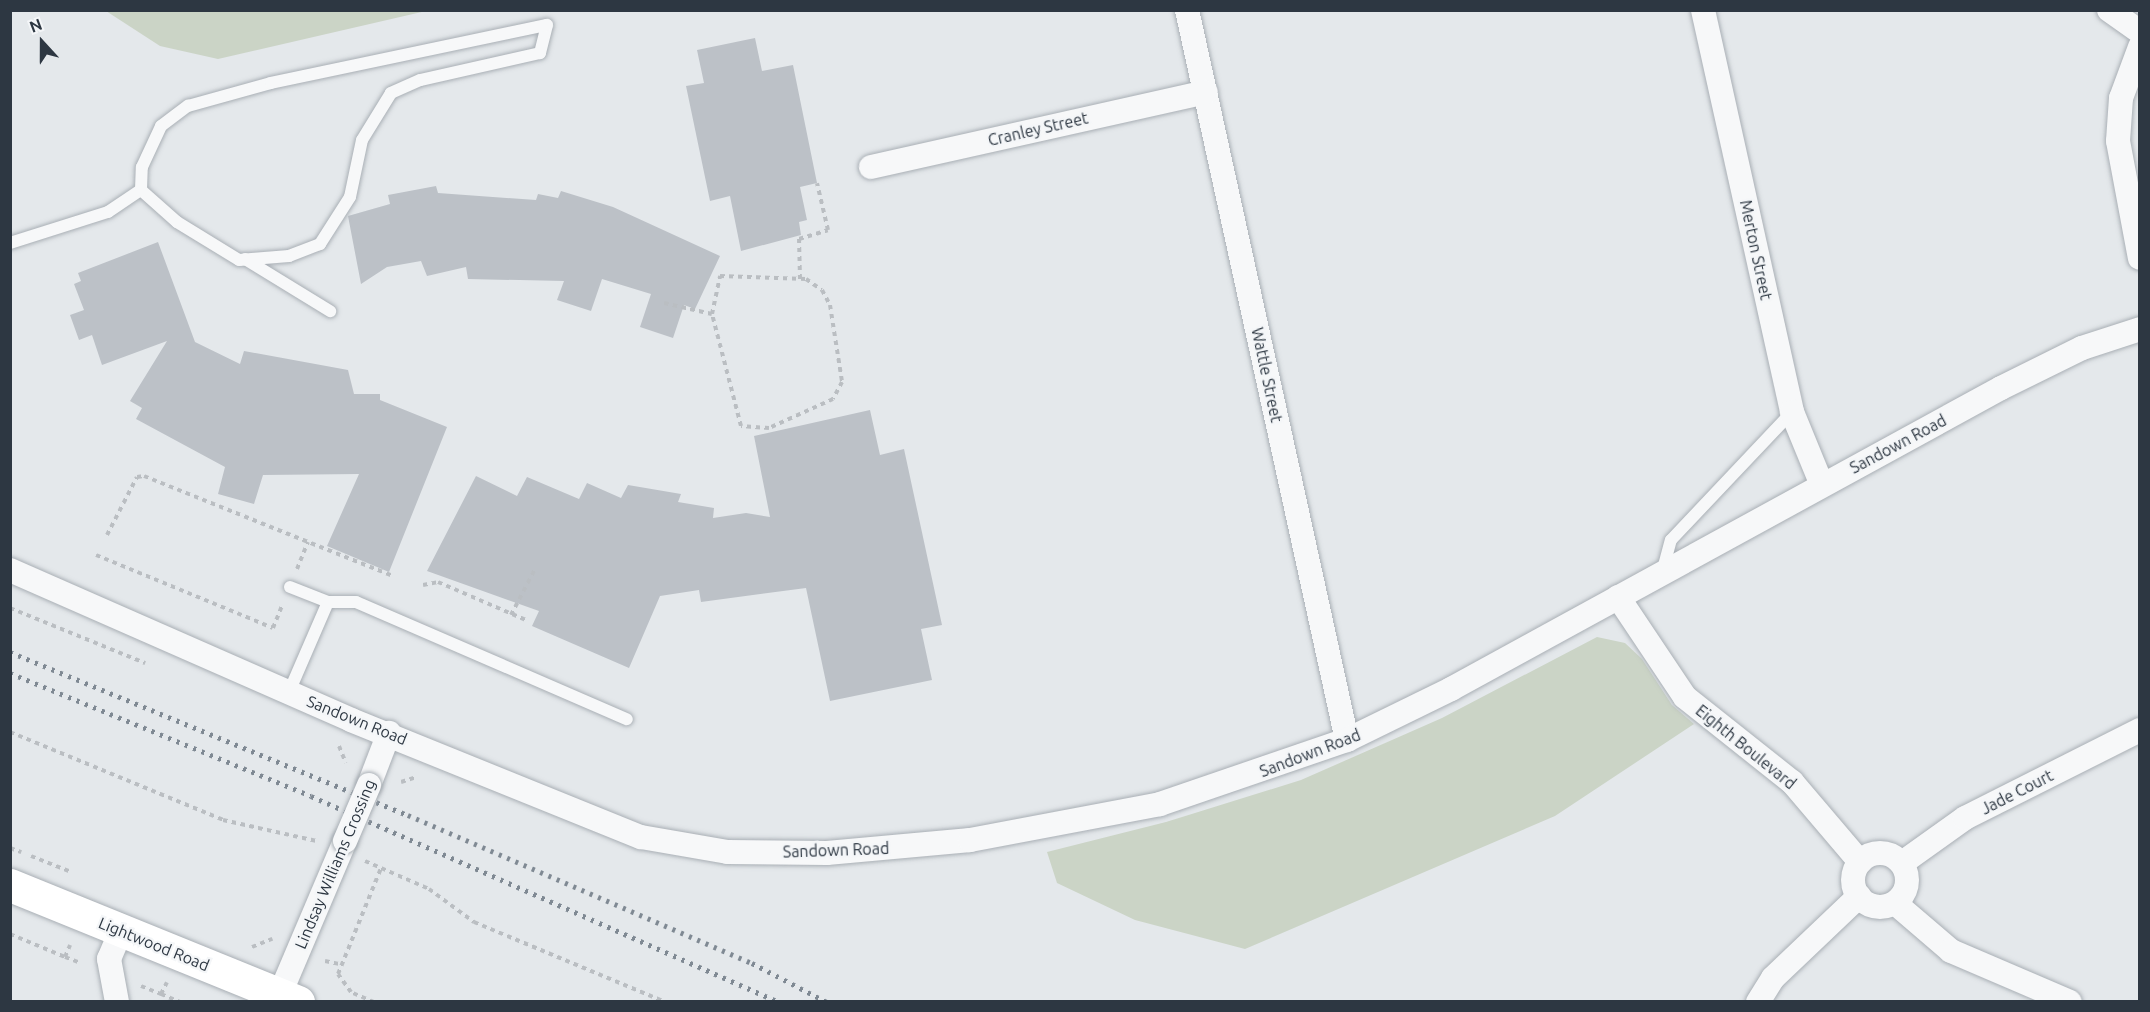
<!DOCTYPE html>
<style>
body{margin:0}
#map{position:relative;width:2150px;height:1012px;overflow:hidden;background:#e4e8eb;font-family:Ubuntu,sans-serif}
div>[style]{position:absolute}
.green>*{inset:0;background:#cbd4c6}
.building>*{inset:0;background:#bcc1c7}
.path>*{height:4px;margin-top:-2px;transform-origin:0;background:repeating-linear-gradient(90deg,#babec2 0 4.5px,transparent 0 9px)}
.roads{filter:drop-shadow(0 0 2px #a9afb5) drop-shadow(0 0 2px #a9afb5)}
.service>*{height:12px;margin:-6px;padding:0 6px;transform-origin:6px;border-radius:6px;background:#f7f8f9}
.minor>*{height:24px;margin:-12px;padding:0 12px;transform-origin:12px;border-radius:12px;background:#f7f8f9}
.minor>.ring{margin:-12px;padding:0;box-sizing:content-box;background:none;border:24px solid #f7f8f9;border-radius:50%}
.secondary>*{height:33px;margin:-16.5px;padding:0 16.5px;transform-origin:16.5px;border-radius:16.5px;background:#fff}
.rail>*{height:4.5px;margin-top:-2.25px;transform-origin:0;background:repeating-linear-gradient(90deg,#7f8993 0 3px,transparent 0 9px)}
.bridges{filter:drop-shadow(0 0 2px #a9afb5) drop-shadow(0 0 2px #a9afb5)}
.minor-bridge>*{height:24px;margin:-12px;padding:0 12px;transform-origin:12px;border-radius:12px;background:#f7f8f9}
span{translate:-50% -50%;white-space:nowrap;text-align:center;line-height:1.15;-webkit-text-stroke:4.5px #f4f6f8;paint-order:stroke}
.street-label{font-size:16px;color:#2d3742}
.frame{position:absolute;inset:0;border:12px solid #2d3742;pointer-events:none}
.north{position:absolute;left:12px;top:12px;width:60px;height:60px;-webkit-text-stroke:4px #f4f6f8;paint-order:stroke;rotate:339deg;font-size:16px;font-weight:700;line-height:24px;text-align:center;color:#2d3742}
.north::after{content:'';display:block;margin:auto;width:21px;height:27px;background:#2d3742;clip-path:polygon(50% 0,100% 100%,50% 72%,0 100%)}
</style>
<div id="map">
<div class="green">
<i style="clip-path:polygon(106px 11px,426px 11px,218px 59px,160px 46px)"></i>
<i style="clip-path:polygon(1597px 637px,1625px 643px,1642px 659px,1672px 705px,1694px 724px,1555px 816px,1245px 949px,1135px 920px,1057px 883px,1047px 852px,1166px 822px,1301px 780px,1442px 718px)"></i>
</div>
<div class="building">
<i style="clip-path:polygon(755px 38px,762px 71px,793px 65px,817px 183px,800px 187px,807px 220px,799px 222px,801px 235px,741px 251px,730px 196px,710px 201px,686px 86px,704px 83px,697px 50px)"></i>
<i style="clip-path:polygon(436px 186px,438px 193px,536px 200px,538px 194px,558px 198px,561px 191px,613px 207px,720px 256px,695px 309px,684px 305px,673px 338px,640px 327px,651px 294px,602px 279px,591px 311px,557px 300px,564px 281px,468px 279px,466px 267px,427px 276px,421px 261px,387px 267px,361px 284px,348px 216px,390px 204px,388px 195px)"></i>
<i style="clip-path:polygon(158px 242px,195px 342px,240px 364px,244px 351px,348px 370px,354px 394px,380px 394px,380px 400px,447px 427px,389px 572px,327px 546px,359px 474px,263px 475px,254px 504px,218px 494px,225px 467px,136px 419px,142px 408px,130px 401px,167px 341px,102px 365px,92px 335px,79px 340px,70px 315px,84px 310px,74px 284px,81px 281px,78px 273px)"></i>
<i style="clip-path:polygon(870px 410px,880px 455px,904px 449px,942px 625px,921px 629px,932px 680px,830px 701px,806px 588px,701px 602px,699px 590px,660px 596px,629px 668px,532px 626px,539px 611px,427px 571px,476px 476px,517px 496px,527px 477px,579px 499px,587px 483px,621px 498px,628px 485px,681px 494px,678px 502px,714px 508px,713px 518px,746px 513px,770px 517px,754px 436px)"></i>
</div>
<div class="path">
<i style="left:720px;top:276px;width:86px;rotate:2deg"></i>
<i style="left:806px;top:279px;width:19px;rotate:35deg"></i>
<i style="left:822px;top:290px;width:17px;rotate:62deg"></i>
<i style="left:830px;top:305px;width:78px;rotate:81.1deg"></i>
<i style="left:842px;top:382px;width:19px;rotate:118deg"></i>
<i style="left:833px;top:399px;width:70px;rotate:155.6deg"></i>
<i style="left:769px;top:428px;width:28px;rotate:-176deg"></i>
<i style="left:741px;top:426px;width:116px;rotate:-104.5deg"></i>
<i style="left:712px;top:314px;width:39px;rotate:-78deg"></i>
<i style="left:800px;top:279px;width:40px;rotate:-91.4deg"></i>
<i style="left:799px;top:239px;width:30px;rotate:-17deg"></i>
<i style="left:828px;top:230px;width:48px;rotate:-103.2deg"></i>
<i style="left:664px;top:303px;width:49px;rotate:12.9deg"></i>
<i style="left:107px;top:535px;width:65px;rotate:-62.7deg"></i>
<i style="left:137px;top:477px;width:7px;rotate:-8deg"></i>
<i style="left:144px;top:476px;width:268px;rotate:21.9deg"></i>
<i style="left:96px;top:555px;width:191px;rotate:22.4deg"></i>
<i style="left:273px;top:628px;width:24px;rotate:-68deg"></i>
<i style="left:297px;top:569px;width:29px;rotate:-68deg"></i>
<i style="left:423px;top:585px;width:15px;rotate:-11deg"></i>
<i style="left:438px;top:582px;width:98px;rotate:23.4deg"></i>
<i style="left:10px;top:608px;width:146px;rotate:22.2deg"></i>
<i style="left:511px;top:615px;width:50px;rotate:-62.4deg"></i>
<i style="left:10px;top:732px;width:230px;rotate:22.4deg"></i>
<i style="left:223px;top:820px;width:96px;rotate:12.6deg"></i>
<i style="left:339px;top:746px;width:18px;rotate:68deg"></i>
<i style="left:401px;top:782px;width:16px;rotate:-18deg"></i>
<i style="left:10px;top:848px;width:12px;rotate:20deg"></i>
<i style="left:31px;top:856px;width:43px;rotate:21.8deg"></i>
<i style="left:365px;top:861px;width:70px;rotate:23.6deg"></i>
<i style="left:429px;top:889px;width:56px;rotate:36.3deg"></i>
<i style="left:474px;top:922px;width:207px;rotate:22.7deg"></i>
<i style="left:10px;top:934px;width:60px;rotate:22.7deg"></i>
<i style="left:65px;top:957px;width:13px;rotate:-67deg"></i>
<i style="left:252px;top:947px;width:22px;rotate:-22deg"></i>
<i style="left:65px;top:957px;width:17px;rotate:21deg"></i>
<i style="left:325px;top:961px;width:14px;rotate:12deg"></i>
<i style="left:141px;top:986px;width:22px;rotate:22deg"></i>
<i style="left:161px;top:994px;width:13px;rotate:-63deg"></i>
<i style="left:161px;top:994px;width:21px;rotate:23deg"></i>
<i style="left:374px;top:1002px;width:25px;rotate:-157deg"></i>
<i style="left:351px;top:992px;width:22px;rotate:-126deg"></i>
<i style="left:338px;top:974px;width:114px;rotate:-67.9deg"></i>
</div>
<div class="roads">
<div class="service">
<i style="left:547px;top:25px;width:29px;rotate:104deg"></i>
<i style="left:540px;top:53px;width:123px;rotate:167.3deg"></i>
<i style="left:420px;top:80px;width:32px;rotate:156deg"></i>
<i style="left:391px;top:93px;width:55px;rotate:121.7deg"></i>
<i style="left:362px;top:140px;width:58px;rotate:101.9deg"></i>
<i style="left:350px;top:197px;width:56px;rotate:122.6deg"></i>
<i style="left:320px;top:244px;width:33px;rotate:159deg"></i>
<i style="left:289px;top:256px;width:50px;rotate:175.4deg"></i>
<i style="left:239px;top:260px;width:73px;rotate:-148.5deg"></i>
<i style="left:177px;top:222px;width:48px;rotate:-138.4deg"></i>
<i style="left:141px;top:190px;width:23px;rotate:-88deg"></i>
<i style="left:142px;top:167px;width:45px;rotate:-65.1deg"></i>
<i style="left:161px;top:126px;width:34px;rotate:-37deg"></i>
<i style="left:188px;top:106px;width:86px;rotate:-15.5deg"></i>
<i style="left:271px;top:83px;width:282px;rotate:-11.9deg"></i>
<i style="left:10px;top:243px;width:103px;rotate:-17.6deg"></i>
<i style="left:108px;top:212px;width:40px;rotate:-34deg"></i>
<i style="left:245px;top:259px;width:100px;rotate:31.5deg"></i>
<i style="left:1662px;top:573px;width:34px;rotate:-75deg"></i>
<i style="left:1671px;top:540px;width:176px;rotate:-46.6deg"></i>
<i style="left:290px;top:587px;width:41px;rotate:21.5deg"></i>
<i style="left:289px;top:692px;width:98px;rotate:-66.6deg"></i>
<i style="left:328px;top:602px;width:28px"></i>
<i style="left:356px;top:602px;width:295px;rotate:23.4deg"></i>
</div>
<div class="minor">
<i style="left:1187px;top:10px;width:747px;rotate:77.64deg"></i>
<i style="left:1703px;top:10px;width:412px;rotate:77.5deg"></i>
<i style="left:1792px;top:412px;width:79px;rotate:67.7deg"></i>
<i style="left:2109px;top:10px;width:38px;rotate:35deg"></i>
<i style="left:2140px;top:47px;width:54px;rotate:110.4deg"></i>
<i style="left:2121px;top:98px;width:43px;rotate:94deg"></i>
<i style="left:2118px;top:141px;width:119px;rotate:79.4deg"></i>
<i style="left:871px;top:167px;width:343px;rotate:-12.6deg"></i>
<i style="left:10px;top:570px;width:373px;rotate:23.7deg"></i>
<i style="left:351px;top:720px;width:313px;rotate:22deg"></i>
<i style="left:641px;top:837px;width:88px;rotate:9.8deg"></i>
<i style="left:728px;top:852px;width:99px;rotate:0.6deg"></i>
<i style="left:827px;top:853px;width:144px;rotate:-5.2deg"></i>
<i style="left:970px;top:840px;width:193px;rotate:-10.7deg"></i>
<i style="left:1160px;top:804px;width:198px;rotate:-18.9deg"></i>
<i style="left:1347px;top:740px;width:116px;rotate:-26.1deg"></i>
<i style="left:1451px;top:689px;width:627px;rotate:-28.69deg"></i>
<i style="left:2001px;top:388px;width:90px;rotate:-26.3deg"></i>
<i style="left:2082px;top:348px;width:61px;rotate:-18.1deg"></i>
<i style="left:1618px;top:597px;width:120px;rotate:56.2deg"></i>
<i style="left:1685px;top:697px;width:137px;rotate:38.5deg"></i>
<i style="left:1792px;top:782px;width:105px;rotate:49.6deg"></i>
<i style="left:369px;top:785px;width:56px;rotate:-69deg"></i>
<i class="ring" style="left:1853px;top:853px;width:30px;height:30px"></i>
<i style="left:1902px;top:863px;width:77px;rotate:-35.5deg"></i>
<i style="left:1965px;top:818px;width:196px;rotate:-26.7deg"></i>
<i style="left:1895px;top:903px;width:74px;rotate:40.6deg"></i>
<i style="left:1951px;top:951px;width:129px;rotate:23.2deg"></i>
<i style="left:280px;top:994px;width:166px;rotate:-67deg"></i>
<i style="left:117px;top:1002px;width:44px;rotate:-100.5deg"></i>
<i style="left:109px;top:959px;width:30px;rotate:-67deg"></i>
<i style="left:1758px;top:1002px;width:28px;rotate:-58deg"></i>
<i style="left:1773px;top:978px;width:119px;rotate:-43.6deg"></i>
</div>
<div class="secondary">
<i style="left:10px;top:885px;width:311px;rotate:22.1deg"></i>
</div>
</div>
<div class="rail">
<i style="left:10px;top:652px;width:430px;rotate:22.3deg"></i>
<i style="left:408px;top:815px;width:374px;rotate:23.3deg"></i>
<i style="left:752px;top:963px;width:85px;rotate:27.5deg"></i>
<i style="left:10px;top:673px;width:325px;rotate:22.2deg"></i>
<i style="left:311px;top:796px;width:511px;rotate:23.76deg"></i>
</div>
<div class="bridges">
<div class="minor-bridge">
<i style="left:345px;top:841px;width:61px;rotate:-66.8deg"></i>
</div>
</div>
<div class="street-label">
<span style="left:1038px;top:129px;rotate:-13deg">Cranley Street</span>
<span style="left:1756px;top:250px;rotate:78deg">Merton Street</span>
<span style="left:1267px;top:375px;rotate:78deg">Wattle Street</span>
<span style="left:1898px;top:444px;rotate:-28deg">Sandown Road</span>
<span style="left:357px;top:720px;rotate:22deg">Sandown Road</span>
<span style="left:1746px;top:747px;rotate:39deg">Eighth Boulevard</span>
<span style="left:1310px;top:753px;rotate:-21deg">Sandown Road</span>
<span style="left:2017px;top:792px;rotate:-27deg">Jade Court</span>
<span style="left:836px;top:850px;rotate:-2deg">Sandown Road</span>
<span style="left:335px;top:864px;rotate:-67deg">Lindsay Williams Crossing</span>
<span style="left:154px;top:944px;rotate:22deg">Lightwood Road</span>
</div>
<div class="frame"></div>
<div class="north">N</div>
</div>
